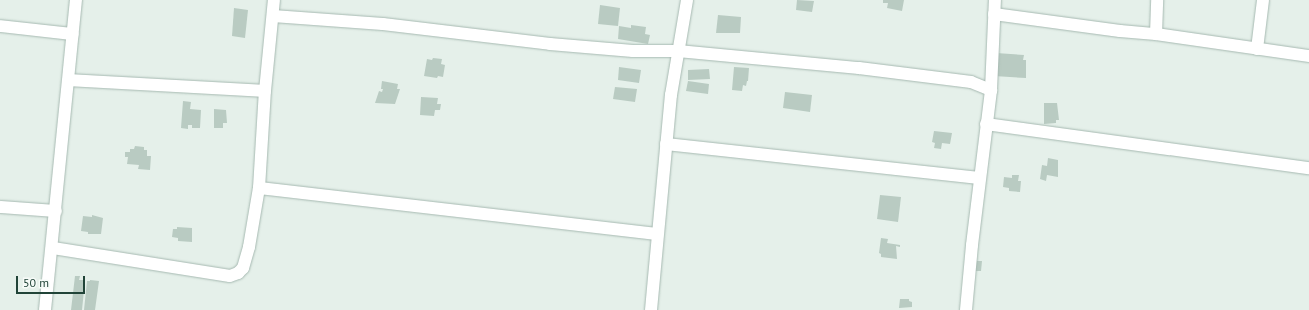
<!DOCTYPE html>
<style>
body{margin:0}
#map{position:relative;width:1309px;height:310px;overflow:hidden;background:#e5f0ea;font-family:"PT Sans",sans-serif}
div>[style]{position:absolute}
.building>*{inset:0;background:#b9cbc2}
.roads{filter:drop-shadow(0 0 1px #a6b9b1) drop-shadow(0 0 1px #a6b9b1)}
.minor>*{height:12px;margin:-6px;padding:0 6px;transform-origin:6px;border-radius:6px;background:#fff}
span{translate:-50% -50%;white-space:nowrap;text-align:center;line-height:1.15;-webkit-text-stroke:3.5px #f6fbf8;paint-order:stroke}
.scale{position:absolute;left:16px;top:276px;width:69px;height:18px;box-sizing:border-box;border:2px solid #214438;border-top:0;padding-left:5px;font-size:12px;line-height:14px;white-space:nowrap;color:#214438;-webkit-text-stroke:3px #f6fbf8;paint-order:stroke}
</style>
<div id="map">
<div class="building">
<i style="clip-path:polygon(797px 0,814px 1px,812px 12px,796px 10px)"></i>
<i style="clip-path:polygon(883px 0,904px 0,902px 11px,887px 8px,888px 3px,883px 3px)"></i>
<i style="clip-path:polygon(600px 5px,620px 8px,618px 26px,598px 24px)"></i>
<i style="clip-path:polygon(234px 8px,248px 10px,245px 38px,232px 36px)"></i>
<i style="clip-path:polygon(718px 15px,741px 17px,740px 33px,716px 33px)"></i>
<i style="clip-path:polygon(631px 25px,646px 27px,645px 34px,650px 35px,648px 44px,618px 39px,619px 26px,631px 28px)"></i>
<i style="clip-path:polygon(996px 53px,1024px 55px,1023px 60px,1026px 60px,1026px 78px,994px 76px)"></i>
<i style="clip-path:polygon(433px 58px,442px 59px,441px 64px,445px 65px,443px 77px,438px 76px,437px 78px,424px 76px,427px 59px,432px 60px)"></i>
<i style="clip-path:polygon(619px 67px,641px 70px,639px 83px,618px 80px)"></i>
<i style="clip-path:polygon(734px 67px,749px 68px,748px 81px,747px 81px,746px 86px,743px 85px,742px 91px,732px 90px)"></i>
<i style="clip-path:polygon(709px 69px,710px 79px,688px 80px,688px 70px)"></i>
<i style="clip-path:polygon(382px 81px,398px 84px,397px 89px,400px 89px,395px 104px,375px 103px,379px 91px,382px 92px,383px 89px,381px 89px)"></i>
<i style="clip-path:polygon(688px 81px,709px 84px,708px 94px,686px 91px)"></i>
<i style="clip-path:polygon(615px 87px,637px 89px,635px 102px,613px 99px)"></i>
<i style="clip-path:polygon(785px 92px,812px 95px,810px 112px,783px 108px)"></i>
<i style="clip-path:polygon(421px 97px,438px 98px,437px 104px,441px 104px,440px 110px,435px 110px,434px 116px,420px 115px)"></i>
<i style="clip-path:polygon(183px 101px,191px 102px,190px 109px,201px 110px,200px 128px,192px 128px,192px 125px,188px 125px,188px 129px,181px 128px)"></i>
<i style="clip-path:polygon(1044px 103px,1057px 103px,1059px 120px,1056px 120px,1056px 123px,1044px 124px)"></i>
<i style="clip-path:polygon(214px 109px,226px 110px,227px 123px,223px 123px,223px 128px,214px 128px)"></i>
<i style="clip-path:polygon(934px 131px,952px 133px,950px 144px,942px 143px,941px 149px,934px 148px,935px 143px,932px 142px)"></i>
<i style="clip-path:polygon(135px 146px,144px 147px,144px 150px,147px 150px,147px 156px,151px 156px,150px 170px,138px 169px,139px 165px,127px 164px,128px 157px,125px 157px,125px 152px,130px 152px,130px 149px,134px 149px)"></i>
<i style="clip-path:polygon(1048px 158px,1058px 160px,1058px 177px,1047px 175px,1046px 181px,1040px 179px,1042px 165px,1047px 166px)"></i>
<i style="clip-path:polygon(1012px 175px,1019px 175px,1018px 181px,1021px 181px,1020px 192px,1009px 191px,1009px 188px,1003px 187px,1004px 177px,1012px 178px)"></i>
<i style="clip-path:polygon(880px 195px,901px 197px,898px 222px,877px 219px)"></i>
<i style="clip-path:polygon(92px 215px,103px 218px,101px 234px,88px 234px,88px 232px,81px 231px,83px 216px,92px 217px)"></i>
<i style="clip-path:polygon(177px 227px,192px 228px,192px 242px,178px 241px,178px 238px,172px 237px,173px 229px,177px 229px)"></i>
<i style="clip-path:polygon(881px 238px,888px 239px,887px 243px,900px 245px,900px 247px,896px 246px,897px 259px,881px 257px,881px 254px,879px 253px)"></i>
<i style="clip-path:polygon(974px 261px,982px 261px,981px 271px,973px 271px)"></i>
<i style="clip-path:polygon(75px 276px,80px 276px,79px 280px,85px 280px,82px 310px,71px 310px)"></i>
<i style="clip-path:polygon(90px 280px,99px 281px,95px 310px,84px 310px,87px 281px,90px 281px)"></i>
<i style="clip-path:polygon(900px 299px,909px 299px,909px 301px,912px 302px,912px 307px,899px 308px)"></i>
</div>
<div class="roads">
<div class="minor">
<i style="left:994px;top:14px;width:127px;rotate:7.7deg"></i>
<i style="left:1120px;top:31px;width:36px;rotate:5deg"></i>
<i style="left:1156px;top:34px;width:155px;rotate:8.2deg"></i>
<i style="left:273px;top:16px;width:110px;rotate:4.2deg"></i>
<i style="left:383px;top:24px;width:168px;rotate:6.8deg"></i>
<i style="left:550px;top:44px;width:83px;rotate:4.8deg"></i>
<i style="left:633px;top:51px;width:45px"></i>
<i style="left:678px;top:51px;width:182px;rotate:5.4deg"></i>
<i style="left:859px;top:68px;width:113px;rotate:7.1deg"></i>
<i style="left:971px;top:82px;width:22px;rotate:22deg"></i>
<i style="left:0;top:26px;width:73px;rotate:6.3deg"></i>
<i style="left:1156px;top:34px;width:34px;rotate:-88deg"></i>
<i style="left:1257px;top:49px;width:49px;rotate:-83deg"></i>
<i style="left:69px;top:80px;width:196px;rotate:3.2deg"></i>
<i style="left:986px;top:124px;width:326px;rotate:7.8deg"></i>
<i style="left:666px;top:144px;width:315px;rotate:6.2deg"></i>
<i style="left:259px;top:188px;width:401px;rotate:6.6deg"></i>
<i style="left:0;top:207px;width:56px;rotate:4.1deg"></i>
<i style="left:53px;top:248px;width:179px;rotate:9deg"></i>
<i style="left:230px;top:276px;width:9px;rotate:-21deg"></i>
<i style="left:238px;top:273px;width:7px;rotate:-45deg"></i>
<i style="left:243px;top:268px;width:22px;rotate:-74deg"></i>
<i style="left:249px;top:247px;width:60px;rotate:-80.4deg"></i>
<i style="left:259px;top:188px;width:97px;rotate:-86.5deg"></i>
<i style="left:265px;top:91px;width:91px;rotate:-84.4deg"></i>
<i style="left:45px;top:310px;width:312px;rotate:-84.3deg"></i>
<i style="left:651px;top:310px;width:216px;rotate:-84.7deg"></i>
<i style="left:671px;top:95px;width:96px;rotate:-80.4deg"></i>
<i style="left:966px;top:310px;width:65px;rotate:-84.7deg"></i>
<i style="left:972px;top:245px;width:156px;rotate:-83deg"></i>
<i style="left:991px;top:90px;width:90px;rotate:-87.5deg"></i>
</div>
</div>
<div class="scale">50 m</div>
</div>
